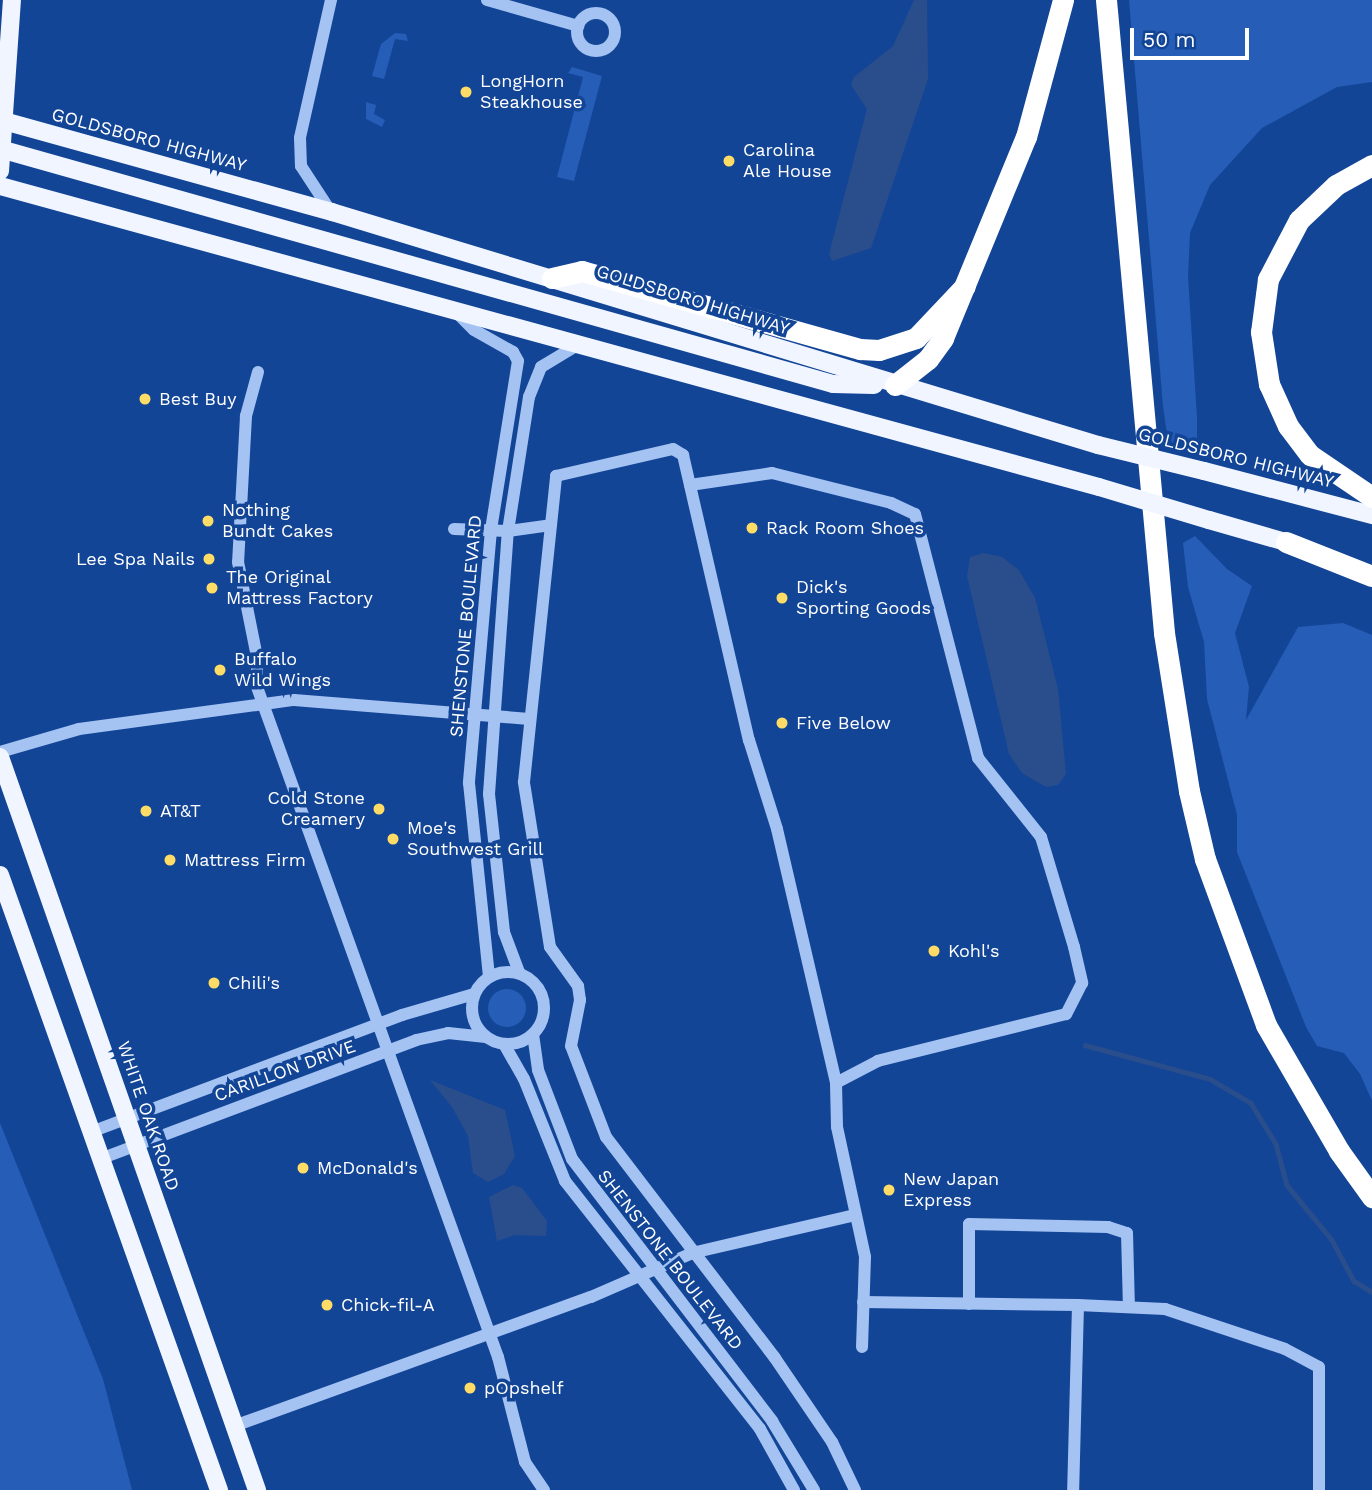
<!DOCTYPE html>
<style>
body{margin:0}
#map{position:relative;width:1372px;height:1490px;overflow:hidden;background:#134597;font-family:"Work Sans",sans-serif}
div>[style]{position:absolute}
.green>*{inset:0;background:#265db6}
.round{border-radius:50%}
.water>*{inset:0;background:#2a4e8b}
.stream>*{height:4.5px;margin:-2.25px;padding:0 2.25px;transform-origin:2.25px;border-radius:2.25px;background:#2a4e8b}
.minor>*{height:12px;margin:-6px;padding:0 6px;transform-origin:6px;border-radius:6px;background:#a4c3f3}
.minor>.ring{margin:-6px;padding:0;box-sizing:content-box;background:none;border:12px solid #a4c3f3;border-radius:50%}
.major>*{height:18px;margin:-9px;padding:0 9px;transform-origin:9px;border-radius:9px;background:#f0f5ff}
.highway>*{height:21px;margin:-10.5px;padding:0 10.5px;transform-origin:10.5px;border-radius:10.5px;background:#fff}
.major-bridge>*{height:18px;margin:-9px;padding:0 9px;transform-origin:9px;border-radius:9px;background:#f0f5ff}
.dots>*{width:19px;height:19px;translate:-50% -50%;box-sizing:border-box;border:4px solid #134597;border-radius:50%}
span{translate:-50% -50%;white-space:nowrap;text-align:center;line-height:1.15;-webkit-text-stroke:7px #134597;paint-order:stroke}
.poi-label{font-size:18px;color:#fff}
.left{translate:0 -50%;text-align:left}
.right{translate:-100% -50%;text-align:right}
.street-label{font-size:18px;color:#fff}
.scale{position:absolute;left:1130px;top:28px;width:119px;height:32px;box-sizing:border-box;border:4px solid #fff;border-top:0;padding-left:9px;font-size:21px;line-height:24px;white-space:nowrap;color:#fff;-webkit-text-stroke:5px #134597;paint-order:stroke}
</style>
<div id="map">
<div class="green">
<i style="clip-path:polygon(1129px 0,1372px 0,1372px 82px,1337px 87px,1262px 128px,1210px 185px,1190px 233px,1188px 276px,1197px 418px,1197px 440px,1189px 453px,1176px 449px,1167px 434px,1163px 406px)"></i>
<i style="clip-path:polygon(395px 33px,406px 34px,408px 41px,395px 39px,384px 79px,372px 76px,381px 44px)"></i>
<i style="clip-path:polygon(572px 67px,602px 76px,574px 181px,557px 177px,583px 77px,568px 73px)"></i>
<i style="clip-path:polygon(366px 102px,376px 105px,374px 114px,385px 120px,382px 127px,366px 119px)"></i>
<i style="clip-path:polygon(1195px 536px,1227px 569px,1252px 586px,1235px 633px,1249px 687px,1246px 720px,1298px 627px,1343px 623px,1372px 635px,1372px 1101px,1360px 1074px,1344px 1053px,1317px 1046px,1306px 1027px,1237px 852px,1237px 815px,1207px 699px,1204px 642px,1188px 587px,1183px 543px)"></i>
<i class="round" style="left:488px;top:989px;width:38px;height:38px"></i>
<i style="clip-path:polygon(0 1123px,103px 1379px,132px 1490px,0 1490px)"></i>
</div>
<div class="water">
<i style="clip-path:polygon(914px 0,927px 0,928px 79px,871px 248px,832px 261px,829px 254px,867px 109px,851px 85px,854px 77px,893px 46px)"></i>
<i style="clip-path:polygon(984px 553px,1002px 557px,1019px 570px,1035px 598px,1058px 689px,1066px 774px,1058px 785px,1046px 787px,1022px 773px,1009px 754px,967px 576px,970px 557px)"></i>
<i style="clip-path:polygon(430px 1080px,505px 1110px,515px 1156px,504px 1174px,488px 1182px,473px 1173px,468px 1136px,452px 1107px)"></i>
<i style="clip-path:polygon(513px 1185px,522px 1188px,547px 1221px,546px 1236px,515px 1235px,497px 1241px,489px 1197px)"></i>
</div>
<div class="stream">
<i style="left:1085px;top:1045px;width:130px;rotate:15.2deg"></i>
<i style="left:1210px;top:1079px;width:48px;rotate:30.3deg"></i>
<i style="left:1251px;top:1103px;width:48px;rotate:58.6deg"></i>
<i style="left:1276px;top:1144px;width:42px;rotate:75deg"></i>
<i style="left:1287px;top:1185px;width:71px;rotate:50.7deg"></i>
<i style="left:1332px;top:1240px;width:47px;rotate:61.8deg"></i>
<i style="left:1354px;top:1281px;width:21px;rotate:31deg"></i>
</div>
<div class="minor">
<i style="left:331px;top:0;width:141px;rotate:102.7deg"></i>
<i style="left:300px;top:138px;width:28px;rotate:88deg"></i>
<i style="left:301px;top:166px;width:55px;rotate:56.9deg"></i>
<i style="left:487px;top:0;width:95px;rotate:15.9deg"></i>
<i class="ring" style="left:577px;top:13px;width:26px;height:26px"></i>
<i style="left:456px;top:312px;width:25px;rotate:45deg"></i>
<i style="left:474px;top:330px;width:45px;rotate:29.4deg"></i>
<i style="left:513px;top:352px;width:10px;rotate:61deg"></i>
<i style="left:518px;top:361px;width:171px;rotate:99.1deg"></i>
<i style="left:491px;top:530px;width:254px;rotate:95deg"></i>
<i style="left:469px;top:783px;width:195px;rotate:84.1deg"></i>
<i style="left:258px;top:372px;width:46px;rotate:105.3deg"></i>
<i style="left:246px;top:416px;width:146px;rotate:93.1deg"></i>
<i style="left:238px;top:562px;width:97px;rotate:78.7deg"></i>
<i style="left:257px;top:657px;width:30px;rotate:90deg"></i>
<i style="left:257px;top:687px;width:712px;rotate:70.22deg"></i>
<i style="left:498px;top:1357px;width:108px;rotate:75.6deg"></i>
<i style="left:525px;top:1462px;width:34px;rotate:56deg"></i>
<i style="left:690px;top:485px;width:83px;rotate:-8.3deg"></i>
<i style="left:772px;top:473px;width:123px;rotate:14.1deg"></i>
<i style="left:891px;top:503px;width:26px;rotate:25deg"></i>
<i style="left:915px;top:514px;width:252px;rotate:75.5deg"></i>
<i style="left:978px;top:758px;width:101px;rotate:51.4deg"></i>
<i style="left:1041px;top:837px;width:115px;rotate:73.3deg"></i>
<i style="left:1074px;top:947px;width:37px;rotate:77deg"></i>
<i style="left:1082px;top:983px;width:35px;rotate:117deg"></i>
<i style="left:1066px;top:1014px;width:194px;rotate:166deg"></i>
<i style="left:878px;top:1061px;width:47px;rotate:152.4deg"></i>
<i style="left:454px;top:529px;width:54px;rotate:2.1deg"></i>
<i style="left:508px;top:531px;width:43px;rotate:-7.9deg"></i>
<i style="left:0;top:752px;width:82px;rotate:-16.2deg"></i>
<i style="left:79px;top:729px;width:217px;rotate:-7.7deg"></i>
<i style="left:294px;top:700px;width:236px;rotate:4.6deg"></i>
<i class="ring" style="left:472px;top:972px;width:60px;height:60px"></i>
<i style="left:519px;top:972px;width:43px;rotate:-110.6deg"></i>
<i style="left:504px;top:932px;width:139px;rotate:-96.2deg"></i>
<i style="left:489px;top:794px;width:264px;rotate:-85.9deg"></i>
<i style="left:508px;top:531px;width:136px;rotate:-81.1deg"></i>
<i style="left:529px;top:397px;width:32px;rotate:-68deg"></i>
<i style="left:541px;top:367px;width:39px;rotate:-31deg"></i>
<i style="left:533px;top:1034px;width:36px;rotate:82deg"></i>
<i style="left:538px;top:1070px;width:95px;rotate:69.1deg"></i>
<i style="left:572px;top:1159px;width:330px;rotate:52.6deg"></i>
<i style="left:772px;top:1421px;width:81px;rotate:58.7deg"></i>
<i style="left:504px;top:1044px;width:40px;rotate:60.3deg"></i>
<i style="left:524px;top:1079px;width:110px;rotate:68.1deg"></i>
<i style="left:565px;top:1181px;width:315px;rotate:51.8deg"></i>
<i style="left:760px;top:1429px;width:70px;rotate:60.9deg"></i>
<i style="left:91px;top:1132px;width:332px;rotate:-20.6deg"></i>
<i style="left:402px;top:1015px;width:75px;rotate:-16.3deg"></i>
<i style="left:100px;top:1159px;width:338px;rotate:-20.6deg"></i>
<i style="left:416px;top:1040px;width:33px;rotate:-12deg"></i>
<i style="left:448px;top:1033px;width:38px;rotate:6deg"></i>
<i style="left:863px;top:1302px;width:215px;rotate:0.8deg"></i>
<i style="left:1078px;top:1305px;width:185px;rotate:91.5deg"></i>
<i style="left:969px;top:1304px;width:80px;rotate:-90deg"></i>
<i style="left:969px;top:1224px;width:139px;rotate:1.2deg"></i>
<i style="left:1108px;top:1227px;width:20px;rotate:18deg"></i>
<i style="left:1127px;top:1233px;width:74px;rotate:88.5deg"></i>
<i style="left:1078px;top:1305px;width:87px;rotate:2.6deg"></i>
<i style="left:1165px;top:1309px;width:126px;rotate:18.4deg"></i>
<i style="left:1285px;top:1349px;width:38px;rotate:28deg"></i>
<i style="left:1319px;top:1367px;width:123px;rotate:90deg"></i>
<i style="left:234px;top:1426px;width:380px;rotate:-19.9deg"></i>
<i style="left:591px;top:1297px;width:110px;rotate:-23.5deg"></i>
<i style="left:692px;top:1253px;width:167px;rotate:-13.1deg"></i>
<i style="left:855px;top:1490px;width:53px;rotate:-115.6deg"></i>
<i style="left:832px;top:1442px;width:102px;rotate:-124.2deg"></i>
<i style="left:775px;top:1358px;width:278px;rotate:-127.4deg"></i>
<i style="left:606px;top:1137px;width:97px;rotate:-111deg"></i>
<i style="left:571px;top:1046px;width:47px;rotate:-78.9deg"></i>
<i style="left:580px;top:1000px;width:14px;rotate:-98deg"></i>
<i style="left:578px;top:986px;width:48px;rotate:-125.7deg"></i>
<i style="left:550px;top:947px;width:167px;rotate:-99deg"></i>
<i style="left:524px;top:782px;width:308px;rotate:-84deg"></i>
<i style="left:556px;top:476px;width:120px;rotate:-13deg"></i>
<i style="left:673px;top:449px;width:12px;rotate:31deg"></i>
<i style="left:683px;top:455px;width:293px;rotate:77deg"></i>
<i style="left:749px;top:740px;width:93px;rotate:72.5deg"></i>
<i style="left:777px;top:829px;width:261px;rotate:76.9deg"></i>
<i style="left:836px;top:1083px;width:44px;rotate:88.7deg"></i>
<i style="left:837px;top:1127px;width:133px;rotate:77.8deg"></i>
<i style="left:865px;top:1257px;width:90px;rotate:91.9deg"></i>
</div>
<div class="major">
<i style="left:0;top:120px;width:345px;rotate:15.5deg"></i>
<i style="left:332px;top:212px;width:801px;rotate:16.92deg"></i>
<i style="left:0;top:149px;width:866px;rotate:15.75deg"></i>
<i style="left:833px;top:384px;width:41px;rotate:1.4deg"></i>
<i style="left:0;top:171px;width:171px;rotate:-86deg"></i>
<i style="left:0;top:186px;width:1139px;rotate:15.32deg"></i>
<i style="left:1204px;top:471px;width:174px;rotate:14.7deg"></i>
<i style="left:1209px;top:520px;width:91px;rotate:16deg"></i>
<i style="left:0;top:757px;width:777px;rotate:70.68deg"></i>
<i style="left:0;top:875px;width:653px;rotate:70.4deg"></i>
</div>
<div class="highway">
<i style="left:1106px;top:0;width:636px;rotate:84.76deg"></i>
<i style="left:1164px;top:633px;width:160px;rotate:81deg"></i>
<i style="left:1189px;top:791px;width:70px;rotate:76.8deg"></i>
<i style="left:1205px;top:859px;width:177px;rotate:69.8deg"></i>
<i style="left:1266px;top:1025px;width:146px;rotate:59.9deg"></i>
<i style="left:1339px;top:1151px;width:57px;rotate:54.3deg"></i>
<i style="left:1372px;top:165px;width:41px;rotate:150.9deg"></i>
<i style="left:1336px;top:185px;width:51px;rotate:136.6deg"></i>
<i style="left:1299px;top:220px;width:67px;rotate:117.7deg"></i>
<i style="left:1268px;top:279px;width:53px;rotate:97.5deg"></i>
<i style="left:1261px;top:332px;width:53px;rotate:81.3deg"></i>
<i style="left:1269px;top:384px;width:46px;rotate:65.7deg"></i>
<i style="left:1288px;top:426px;width:36px;rotate:53deg"></i>
<i style="left:1310px;top:455px;width:75px;rotate:34.1deg"></i>
<i style="left:552px;top:278px;width:31px;rotate:-13deg"></i>
<i style="left:582px;top:271px;width:289px;rotate:15.7deg"></i>
<i style="left:860px;top:349px;width:19px;rotate:3deg"></i>
<i style="left:879px;top:350px;width:39px;rotate:-18deg"></i>
<i style="left:916px;top:338px;width:71px;rotate:-46.7deg"></i>
<i style="left:895px;top:385px;width:42px;rotate:-38.2deg"></i>
<i style="left:928px;top:359px;width:26px;rotate:-54deg"></i>
<i style="left:943px;top:338px;width:217px;rotate:-67.6deg"></i>
<i style="left:1026px;top:137px;width:142px;rotate:-74.9deg"></i>
<i style="left:1286px;top:542px;width:92px;rotate:21.6deg"></i>
</div>
<div class="major-bridge">
<i style="left:1098px;top:445px;width:109px;rotate:13.8deg"></i>
<i style="left:1099px;top:487px;width:115px;rotate:16.7deg"></i>
</div>
<div class="dots">
<i style="left:466px;top:92px;background:#ffdc66"></i>
<i style="left:729px;top:161px;background:#ffdc66"></i>
<i style="left:145px;top:399px;background:#ffdc66"></i>
<i style="left:208px;top:521px;background:#ffdc66"></i>
<i style="left:752px;top:528px;background:#ffdc66"></i>
<i style="left:209px;top:559px;background:#ffdc66"></i>
<i style="left:212px;top:588px;background:#ffdc66"></i>
<i style="left:782px;top:598px;background:#ffdc66"></i>
<i style="left:220px;top:670px;background:#ffdc66"></i>
<i style="left:782px;top:723px;background:#ffdc66"></i>
<i style="left:379px;top:809px;background:#ffdc66"></i>
<i style="left:146px;top:811px;background:#ffdc66"></i>
<i style="left:393px;top:839px;background:#ffdc66"></i>
<i style="left:170px;top:860px;background:#ffdc66"></i>
<i style="left:934px;top:951px;background:#ffdc66"></i>
<i style="left:214px;top:983px;background:#ffdc66"></i>
<i style="left:303px;top:1168px;background:#ffdc66"></i>
<i style="left:889px;top:1190px;background:#ffdc66"></i>
<i style="left:327px;top:1305px;background:#ffdc66"></i>
<i style="left:470px;top:1388px;background:#ffdc66"></i>
</div>
<div class="poi-label">
<span class="left" style="left:480px;top:92px">LongHorn<br>Steakhouse</span>
<span class="left" style="left:743px;top:161px">Carolina<br>Ale House</span>
<span class="left" style="left:159px;top:399px">Best Buy</span>
<span class="left" style="left:222px;top:521px">Nothing<br>Bundt Cakes</span>
<span class="left" style="left:766px;top:528px">Rack Room Shoes</span>
<span class="right" style="left:195px;top:559px">Lee Spa Nails</span>
<span class="left" style="left:226px;top:588px">The Original<br>Mattress Factory</span>
<span class="left" style="left:796px;top:598px">Dick's<br>Sporting Goods</span>
<span class="left" style="left:234px;top:670px">Buffalo<br>Wild Wings</span>
<span class="left" style="left:796px;top:723px">Five Below</span>
<span class="right" style="left:365px;top:809px">Cold Stone<br>Creamery</span>
<span class="left" style="left:160px;top:811px">AT&amp;T</span>
<span class="left" style="left:407px;top:839px">Moe's<br>Southwest Grill</span>
<span class="left" style="left:184px;top:860px">Mattress Firm</span>
<span class="left" style="left:948px;top:951px">Kohl's</span>
<span class="left" style="left:228px;top:983px">Chili's</span>
<span class="left" style="left:317px;top:1168px">McDonald's</span>
<span class="left" style="left:903px;top:1190px">New Japan<br>Express</span>
<span class="left" style="left:341px;top:1305px">Chick-fil-A</span>
<span class="left" style="left:484px;top:1388px">pOpshelf</span>
</div>
<div class="street-label">
<span style="left:149px;top:140px;rotate:15deg">GOLDSBORO HIGHWAY</span>
<span style="left:693px;top:300px;rotate:17deg">GOLDSBORO HIGHWAY</span>
<span style="left:1236px;top:458px;rotate:14deg">GOLDSBORO HIGHWAY</span>
<span style="left:466px;top:626px;rotate:-85deg">SHENSTONE BOULEVARD</span>
<span style="left:285px;top:1071px;rotate:-20deg">CARILLON DRIVE</span>
<span style="left:148px;top:1116px;rotate:71deg">WHITE OAK ROAD</span>
<span style="left:670px;top:1260px;rotate:52deg">SHENSTONE BOULEVARD</span>
</div>
<div class="scale">50 m</div>
</div>
